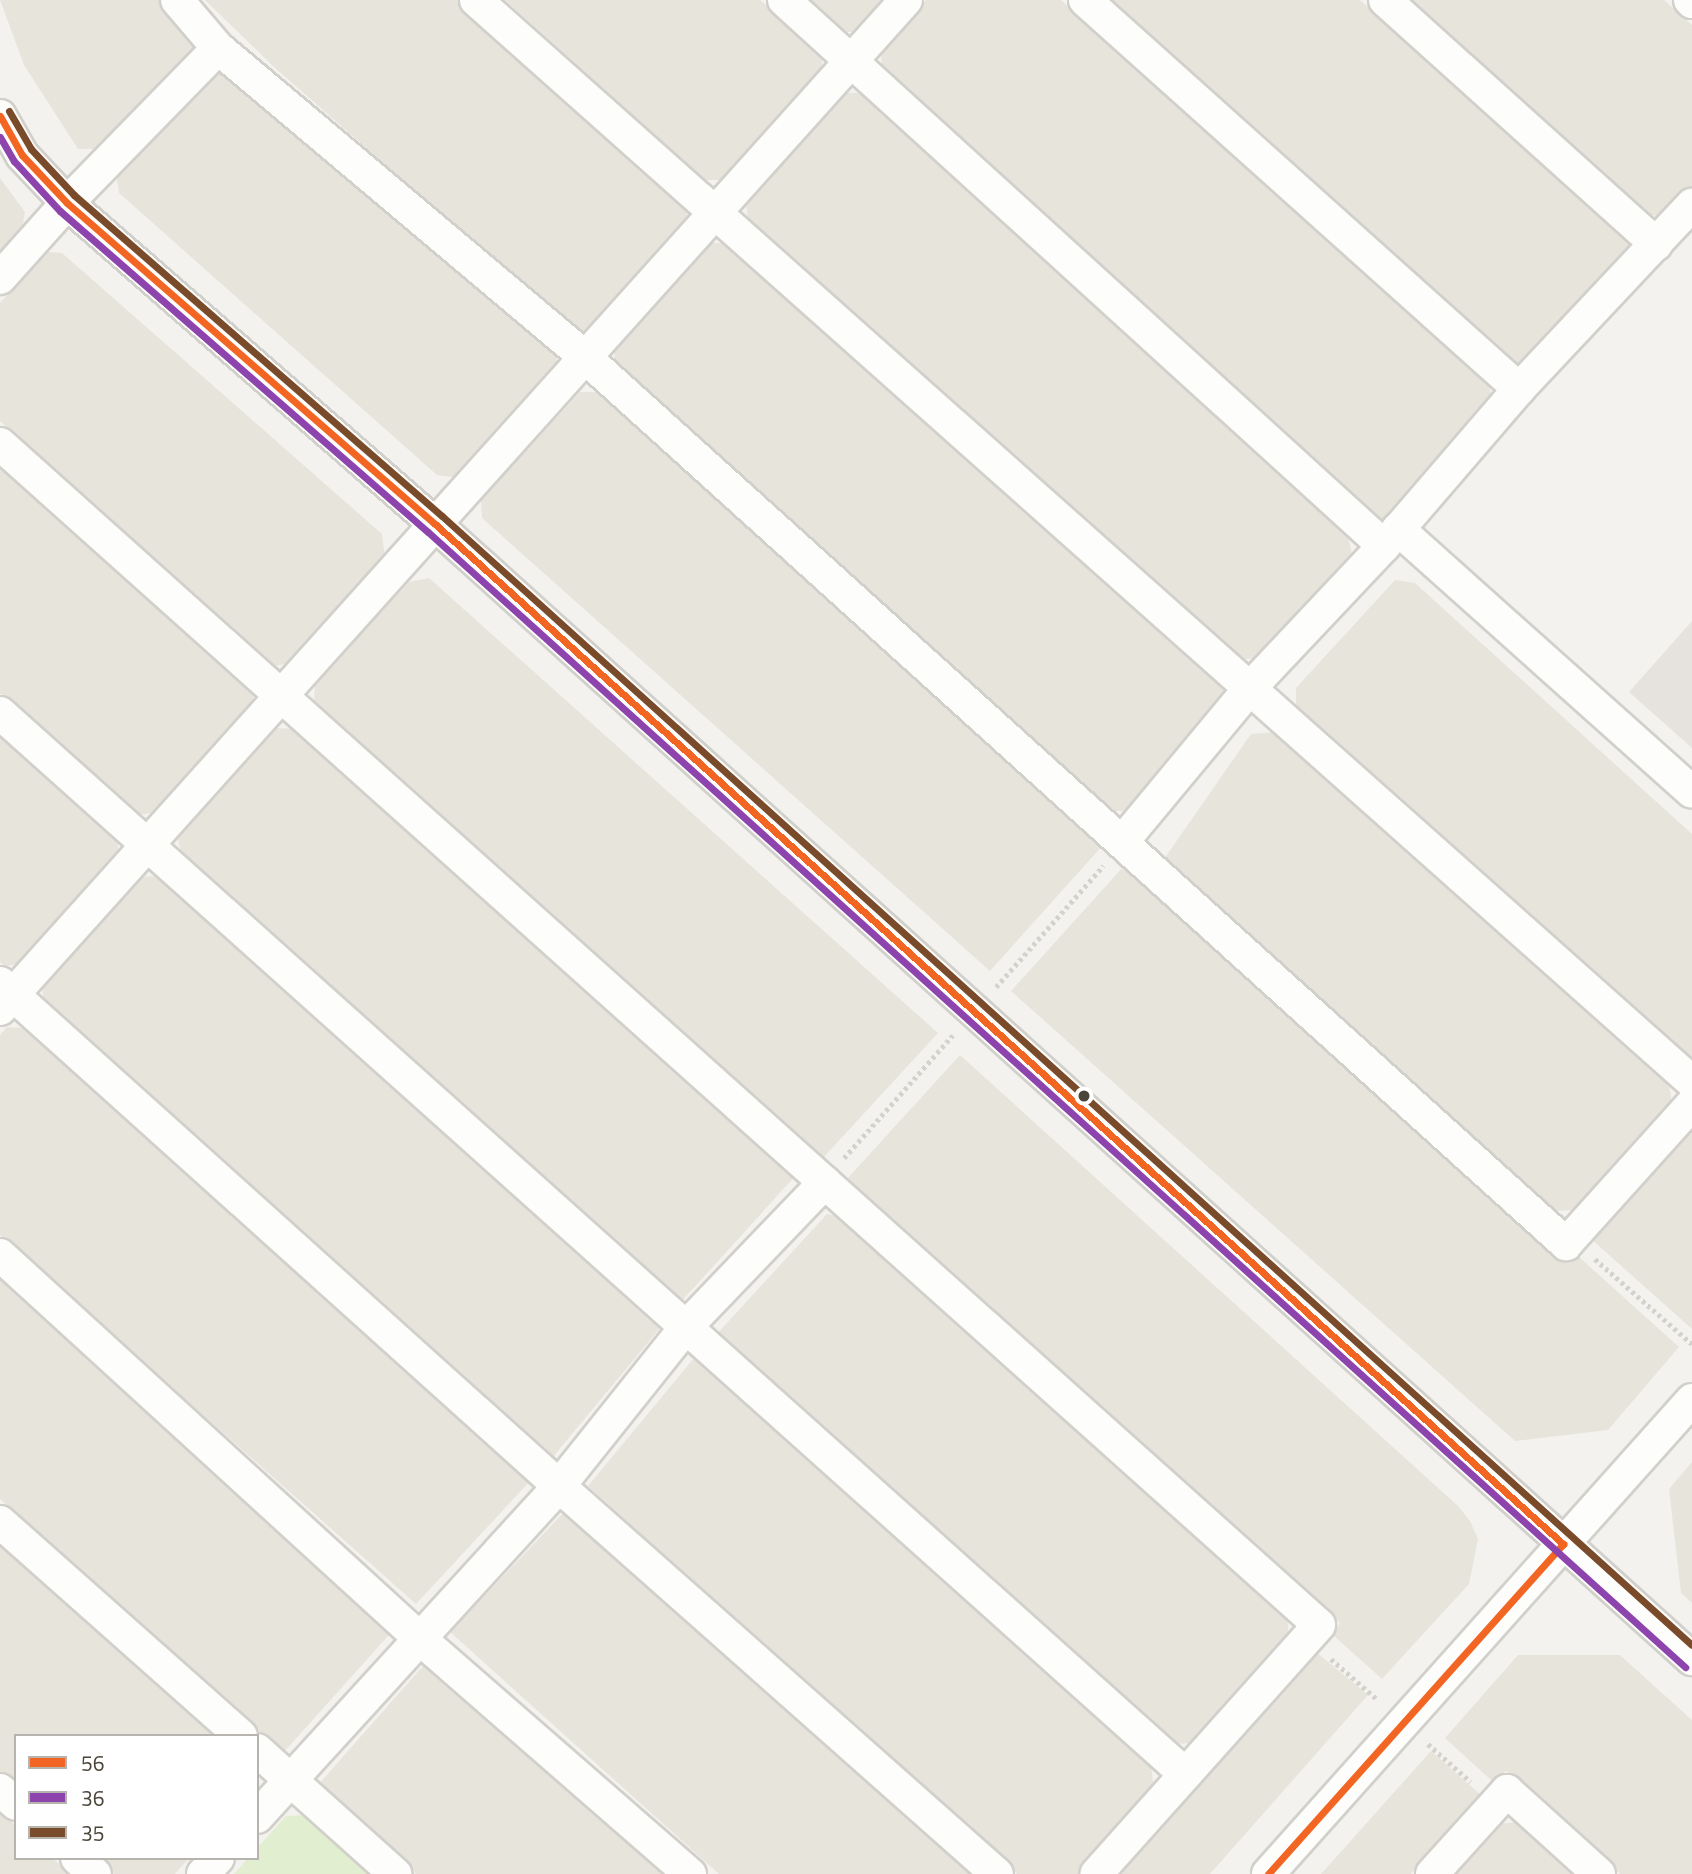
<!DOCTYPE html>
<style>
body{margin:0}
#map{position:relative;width:1692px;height:1874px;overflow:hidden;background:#f4f2ee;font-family:"Titillium Web",sans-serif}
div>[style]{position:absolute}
.residential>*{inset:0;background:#e7e4dc}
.green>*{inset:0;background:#e1eecf}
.parking>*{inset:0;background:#e6e3df}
.path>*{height:4.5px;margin-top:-2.25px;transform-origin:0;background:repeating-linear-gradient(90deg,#d3d2cc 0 3.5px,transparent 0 7px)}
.roads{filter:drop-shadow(2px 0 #d2d0cb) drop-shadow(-2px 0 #d2d0cb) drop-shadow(0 2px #d2d0cb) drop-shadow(0 -2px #d2d0cb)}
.minor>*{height:32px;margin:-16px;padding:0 16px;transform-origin:16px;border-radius:16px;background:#fdfdfc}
.bus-1>*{height:7px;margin:-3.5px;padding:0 3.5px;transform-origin:3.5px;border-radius:3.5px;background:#f26522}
.bus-2>*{height:7px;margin:-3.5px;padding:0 3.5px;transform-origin:3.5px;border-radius:3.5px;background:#8e44ad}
.bus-3>*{height:7px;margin:-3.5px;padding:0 3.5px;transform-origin:3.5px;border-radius:3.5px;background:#7a4b2a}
.dots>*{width:19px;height:19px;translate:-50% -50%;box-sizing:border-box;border:4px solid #fff;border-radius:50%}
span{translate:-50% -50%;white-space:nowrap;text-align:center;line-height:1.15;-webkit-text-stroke:5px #fff;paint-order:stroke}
.legend{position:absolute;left:14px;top:1734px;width:245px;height:126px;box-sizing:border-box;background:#fff;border:2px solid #b7b4b0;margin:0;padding:9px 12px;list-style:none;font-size:21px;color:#4b4439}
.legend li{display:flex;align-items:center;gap:14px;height:35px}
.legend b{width:35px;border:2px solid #b7b4b0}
</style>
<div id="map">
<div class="residential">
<i style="clip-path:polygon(0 0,162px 0,196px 46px,97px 149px,78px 149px,24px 65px)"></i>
<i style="clip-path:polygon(205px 0,458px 0,686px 204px,688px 223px,594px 330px,575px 331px,275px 68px)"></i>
<i style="clip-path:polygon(505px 0,760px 0,821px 54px,823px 76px,723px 180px,705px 180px)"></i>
<i style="clip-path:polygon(803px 0,889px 0,860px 32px,839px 32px)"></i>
<i style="clip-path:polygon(926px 0,1061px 0,1489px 386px,1493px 401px,1386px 518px,1379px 519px,882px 71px,881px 50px)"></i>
<i style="clip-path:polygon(1102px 0,1360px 0,1627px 237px,1633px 251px,1529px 363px,1509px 363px)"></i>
<i style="clip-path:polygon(1406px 0,1664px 0,1692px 25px,1692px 186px,1664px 217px,1645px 214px)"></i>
<i style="clip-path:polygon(228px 66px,557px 356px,556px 372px,459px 478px,437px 475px,119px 193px,116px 174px,215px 69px)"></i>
<i style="clip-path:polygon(847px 93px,862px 93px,1347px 530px,1353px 560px,1264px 658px,1242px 659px,748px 220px,745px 198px)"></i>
<i style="clip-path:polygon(0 178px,25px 212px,22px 229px,0 255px)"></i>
<i style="clip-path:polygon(712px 243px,730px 243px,1221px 682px,1225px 704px,1132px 811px,1115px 811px,616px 369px,614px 351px)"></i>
<i style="clip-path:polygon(48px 252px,62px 253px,382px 534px,385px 558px,291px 663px,274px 666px,0 421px,0 303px)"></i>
<i style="clip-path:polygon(580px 392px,596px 392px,1104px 844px,990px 971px,482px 518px,481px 500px)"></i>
<i style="clip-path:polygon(0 461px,253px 687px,253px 707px,157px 812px,137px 815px,0 693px)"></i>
<i style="clip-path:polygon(429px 578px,938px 1033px,823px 1158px,314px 703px,315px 683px,409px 582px)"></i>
<i style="clip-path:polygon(1395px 580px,1415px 583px,1692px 834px,1692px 1061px,1296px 709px,1296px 688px)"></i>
<i style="clip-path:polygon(275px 728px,297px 729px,797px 1174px,680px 1303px,181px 853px,177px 834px)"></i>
<i style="clip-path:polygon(0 731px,118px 835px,118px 859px,19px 964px,5px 966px,0 962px)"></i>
<i style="clip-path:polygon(1275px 732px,1669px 1082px,1672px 1106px,1575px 1210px,1554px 1211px,1164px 859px,1251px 734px)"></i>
<i style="clip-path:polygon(1124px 866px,1569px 1263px,1579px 1257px,1679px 1347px,1608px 1430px,1515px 1441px,1011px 991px)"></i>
<i style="clip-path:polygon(159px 876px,661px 1327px,552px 1458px,44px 1005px,42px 984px,140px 877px)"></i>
<i style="clip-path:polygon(7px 1027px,25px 1028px,531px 1480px,416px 1604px,0 1235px,0 1035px)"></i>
<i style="clip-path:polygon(960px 1055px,1458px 1506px,1470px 1521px,1478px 1539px,1469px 1584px,1382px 1679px,1333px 1635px,1340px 1623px,846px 1180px)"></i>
<i style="clip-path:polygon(1692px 1125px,1692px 1329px,1590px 1238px)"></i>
<i style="clip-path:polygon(827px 1214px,845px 1218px,1287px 1616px,1289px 1638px,1193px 1743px,1169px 1744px,715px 1336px)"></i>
<i style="clip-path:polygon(0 1272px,397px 1626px,283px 1753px,0 1499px)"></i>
<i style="clip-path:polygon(694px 1358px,1151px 1765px,1154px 1789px,1078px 1874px,1017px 1874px,588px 1486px)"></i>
<i style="clip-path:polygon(1692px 1462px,1692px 1603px,1681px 1593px,1669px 1489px)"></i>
<i style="clip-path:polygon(568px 1508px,972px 1874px,719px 1874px,450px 1632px)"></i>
<i style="clip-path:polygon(0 1540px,220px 1736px,16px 1736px,16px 1786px,0 1772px)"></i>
<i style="clip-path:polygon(1316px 1652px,1368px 1695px,1210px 1874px,1117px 1874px)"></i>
<i style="clip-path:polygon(1518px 1655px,1620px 1655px,1692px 1720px,1692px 1874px,1620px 1874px,1506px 1771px,1492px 1781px,1445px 1738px)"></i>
<i style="clip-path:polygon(430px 1658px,672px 1874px,416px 1874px,318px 1785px)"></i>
<i style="clip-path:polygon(1431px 1751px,1481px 1795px,1411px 1874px,1321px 1874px)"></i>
<i style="clip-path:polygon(0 1812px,16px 1826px,16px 1858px,52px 1858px,70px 1874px,0 1874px)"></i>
<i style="clip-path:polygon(1518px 1822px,1576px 1874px,1452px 1874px,1498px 1824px)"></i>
<i style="clip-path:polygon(96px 1858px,189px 1858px,175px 1874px,114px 1874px)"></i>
</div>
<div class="green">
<i style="clip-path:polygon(307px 1815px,371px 1874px,234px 1874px,248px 1858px,257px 1858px,257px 1848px,286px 1816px)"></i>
</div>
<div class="parking">
<i style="clip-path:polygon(1692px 621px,1692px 748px,1629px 692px)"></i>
</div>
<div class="path">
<i style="left:996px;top:987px;width:162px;rotate:-48.5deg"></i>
<i style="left:844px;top:1158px;width:164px;rotate:-48.5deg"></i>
<i style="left:1595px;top:1259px;width:129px;rotate:41.2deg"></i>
<i style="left:1331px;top:1659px;width:62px;rotate:41.1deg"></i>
<i style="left:1428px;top:1744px;width:57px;rotate:41.5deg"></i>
</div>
<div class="roads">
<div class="minor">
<i style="left:177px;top:0;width:63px;rotate:49.5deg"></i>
<i style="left:218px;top:48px;width:483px;rotate:40.1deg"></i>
<i style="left:587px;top:359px;width:1320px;rotate:42.11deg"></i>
<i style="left:1566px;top:1244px;width:188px;rotate:-48deg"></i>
<i style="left:476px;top:0;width:1628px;rotate:41.66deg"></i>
<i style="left:784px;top:0;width:811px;rotate:42.3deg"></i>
<i style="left:1085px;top:0;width:583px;rotate:41.87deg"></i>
<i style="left:1385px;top:0;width:365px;rotate:42deg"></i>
<i style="left:1690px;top:0;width:3px;rotate:45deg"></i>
<i style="left:0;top:116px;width:45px;rotate:60.6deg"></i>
<i style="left:22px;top:155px;width:66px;rotate:46.8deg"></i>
<i style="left:67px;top:203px;width:488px;rotate:41.1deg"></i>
<i style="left:435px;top:524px;width:1694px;rotate:42.08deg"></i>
<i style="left:0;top:278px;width:101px;rotate:-48.2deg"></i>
<i style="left:67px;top:203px;width:216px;rotate:-45.7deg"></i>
<i style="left:0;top:444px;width:1770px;rotate:41.84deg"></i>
<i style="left:1319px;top:1625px;width:334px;rotate:131.8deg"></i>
<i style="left:1398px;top:529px;width:394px;rotate:41.8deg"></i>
<i style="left:0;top:713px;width:1591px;rotate:41.84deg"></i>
<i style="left:1123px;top:841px;width:199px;rotate:-50.3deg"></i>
<i style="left:1250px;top:688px;width:195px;rotate:-46.7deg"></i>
<i style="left:1384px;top:546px;width:207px;rotate:-49.3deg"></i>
<i style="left:1519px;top:389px;width:253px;rotate:-46.8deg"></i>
<i style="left:0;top:983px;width:752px;rotate:41.98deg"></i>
<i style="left:559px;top:1486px;width:585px;rotate:41.54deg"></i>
<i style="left:0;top:1009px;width:1356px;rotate:-48.08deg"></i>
<i style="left:0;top:1255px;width:566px;rotate:42.42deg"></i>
<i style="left:418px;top:1637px;width:361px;rotate:41.1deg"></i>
<i style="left:0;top:1522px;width:322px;rotate:41.6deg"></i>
<i style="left:257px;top:1750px;width:186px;rotate:41.9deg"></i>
<i style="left:0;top:1790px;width:21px;rotate:41deg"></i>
<i style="left:257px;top:1817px;width:448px;rotate:-47.6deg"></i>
<i style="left:559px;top:1486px;width:202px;rotate:-51.4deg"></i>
<i style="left:685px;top:1328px;width:202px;rotate:-46.2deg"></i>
<i style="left:77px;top:1858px;width:24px;rotate:42deg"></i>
<i style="left:203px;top:1874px;width:22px;rotate:-47deg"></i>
<i style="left:1268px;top:1874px;width:636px;rotate:-48.19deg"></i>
<i style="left:1432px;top:1874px;width:112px;rotate:-47.9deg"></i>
<i style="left:1507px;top:1791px;width:124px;rotate:42.1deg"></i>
</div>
</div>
<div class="bus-1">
<i style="left:0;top:116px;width:45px;rotate:60.6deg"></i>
<i style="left:22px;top:155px;width:66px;rotate:46.8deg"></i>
<i style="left:67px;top:203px;width:488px;rotate:41.1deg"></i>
<i style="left:435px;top:524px;width:1521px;rotate:42.12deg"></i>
<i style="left:1268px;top:1874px;width:443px;rotate:-48.2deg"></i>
</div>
<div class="bus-2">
<i style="left:0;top:137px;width:28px;rotate:60deg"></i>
<i style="left:14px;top:161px;width:68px;rotate:47.4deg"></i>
<i style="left:60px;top:211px;width:488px;rotate:41.1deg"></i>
<i style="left:428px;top:532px;width:1694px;rotate:42.08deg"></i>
</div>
<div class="bus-3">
<i style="left:9px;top:111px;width:44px;rotate:59.9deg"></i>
<i style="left:31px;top:149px;width:63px;rotate:46.9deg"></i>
<i style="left:74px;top:195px;width:488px;rotate:41.1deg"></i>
<i style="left:442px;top:516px;width:1684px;rotate:42.09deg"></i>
</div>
<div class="dots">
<i style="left:1084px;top:1096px;background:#4b4439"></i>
</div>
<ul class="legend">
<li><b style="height:9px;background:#f26522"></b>56</li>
<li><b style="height:9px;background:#8e44ad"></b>36</li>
<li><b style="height:9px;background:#7a4b2a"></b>35</li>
</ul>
</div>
